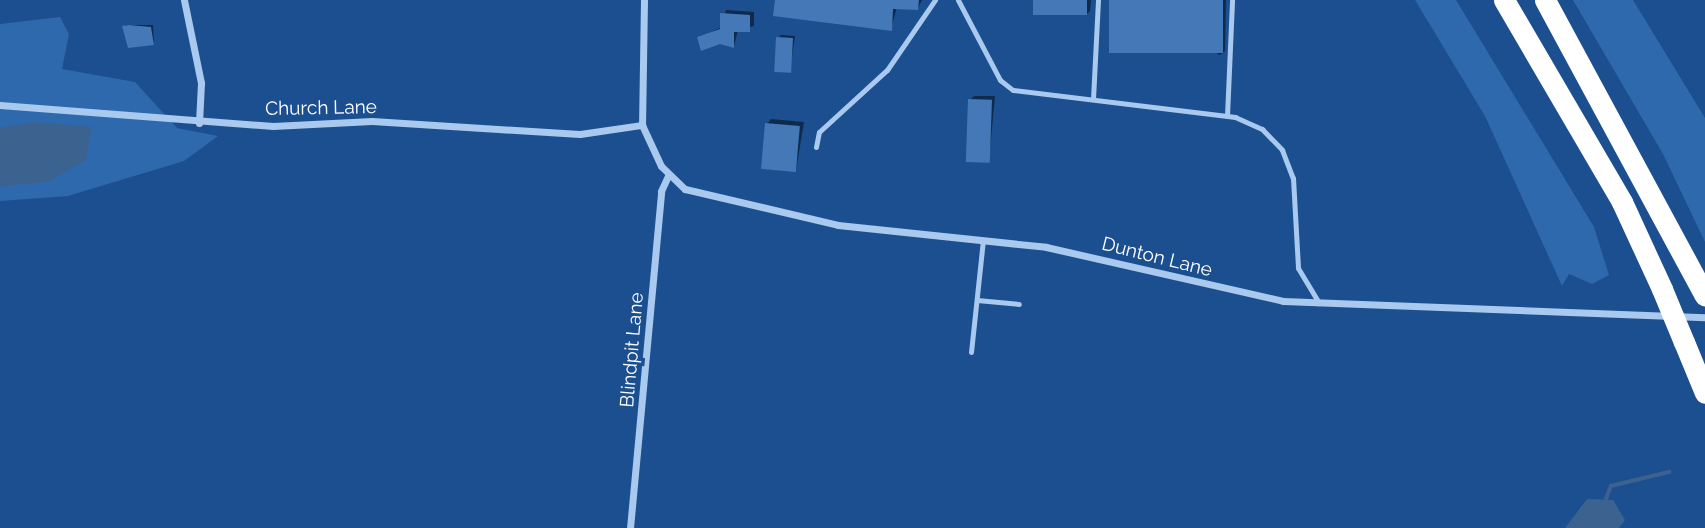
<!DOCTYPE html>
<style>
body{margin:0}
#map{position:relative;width:1705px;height:528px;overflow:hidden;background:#1b4f8f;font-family:Raleway,sans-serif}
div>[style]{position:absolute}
.green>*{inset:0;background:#2e69ad}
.water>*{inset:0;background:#3c6290}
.shadow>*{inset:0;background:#0007}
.stream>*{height:3.5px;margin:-1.75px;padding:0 1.75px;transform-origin:1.75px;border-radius:1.75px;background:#3c6290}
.building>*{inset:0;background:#4478b7;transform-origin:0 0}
.service>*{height:5px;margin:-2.5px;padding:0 2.5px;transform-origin:2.5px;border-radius:2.5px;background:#a9c9ee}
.minor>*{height:7px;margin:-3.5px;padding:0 3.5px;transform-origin:3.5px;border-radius:3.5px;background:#a9c9ee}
.motorway>*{height:21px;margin:-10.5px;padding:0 10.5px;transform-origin:10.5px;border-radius:10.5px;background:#fff}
.motorway-bridge>*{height:21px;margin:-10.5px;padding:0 10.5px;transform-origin:10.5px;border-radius:10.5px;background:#fff}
span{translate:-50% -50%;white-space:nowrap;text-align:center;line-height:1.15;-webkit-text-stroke:7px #1b4f8f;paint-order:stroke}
.street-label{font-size:19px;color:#fff}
</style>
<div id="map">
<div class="green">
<i style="clip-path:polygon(1415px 0,1456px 0,1594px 227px,1609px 275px,1592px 284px,1569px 274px,1562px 286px,1485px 116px)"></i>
<i style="clip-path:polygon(1573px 0,1633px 0,1705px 118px,1705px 242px,1663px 154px)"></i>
<i style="clip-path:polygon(60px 17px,69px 34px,62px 69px,135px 82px,177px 128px,218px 136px,184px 161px,68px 196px,0 201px,0 24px)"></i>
</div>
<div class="water">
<i style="clip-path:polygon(36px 122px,92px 127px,86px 160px,47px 182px,0 186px,0 128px)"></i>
<i style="clip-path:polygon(1587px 499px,1613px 500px,1625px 520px,1619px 528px,1565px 528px)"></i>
</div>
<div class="shadow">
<i style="clip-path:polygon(776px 0,922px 0,918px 8px,897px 7px,891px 29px)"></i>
<i style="clip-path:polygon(1035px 0,1091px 0,1090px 11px,1086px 15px)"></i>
<i style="clip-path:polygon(1111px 0,1226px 0,1225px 51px,1220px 55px)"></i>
<i style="clip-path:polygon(726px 10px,754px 12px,754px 26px,738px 30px,734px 46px,699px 38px,722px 27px)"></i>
<i style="clip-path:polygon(153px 25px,154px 43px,124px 27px,127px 25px)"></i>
<i style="clip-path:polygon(781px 35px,795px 36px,790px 71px,778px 38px)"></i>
<i style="clip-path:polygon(974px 96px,995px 96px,989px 161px,970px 100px)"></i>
<i style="clip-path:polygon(771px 119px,804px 122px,796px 170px,767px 124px)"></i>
</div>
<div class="stream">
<i style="left:1606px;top:499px;width:14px;rotate:-69deg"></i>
<i style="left:1611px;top:486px;width:60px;rotate:-13.6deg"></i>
</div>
<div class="building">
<i style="clip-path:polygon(775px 0,919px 0,918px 10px,893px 9px,892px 31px,773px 16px)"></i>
<i style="left:1033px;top:0;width:54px;height:15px"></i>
<i style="left:1109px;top:0;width:114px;height:53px"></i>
<i style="clip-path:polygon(720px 13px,750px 15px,750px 32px,734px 32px,734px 48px,720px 44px,701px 51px,697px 37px,720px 29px)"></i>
<i style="clip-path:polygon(129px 25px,151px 27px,154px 45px,128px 48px,122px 26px)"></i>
<i style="left:776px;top:37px;width:17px;height:35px;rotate:3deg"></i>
<i style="left:968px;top:99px;width:24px;height:63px;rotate:2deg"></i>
<i style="left:765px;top:123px;width:35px;height:46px;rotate:5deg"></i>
</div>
<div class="service">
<i style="left:958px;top:0;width:90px;rotate:62.3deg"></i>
<i style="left:1000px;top:80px;width:16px;rotate:38deg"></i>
<i style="left:1013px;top:90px;width:224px;rotate:6.9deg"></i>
<i style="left:1235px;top:117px;width:30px;rotate:24deg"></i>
<i style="left:1262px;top:129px;width:29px;rotate:46deg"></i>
<i style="left:1282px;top:150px;width:30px;rotate:69deg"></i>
<i style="left:1293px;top:178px;width:90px;rotate:86.8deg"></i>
<i style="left:1298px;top:268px;width:41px;rotate:59deg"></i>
<i style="left:1093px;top:99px;width:99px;rotate:-87.1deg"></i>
<i style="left:1227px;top:116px;width:116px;rotate:-87.5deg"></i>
<i style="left:816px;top:147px;width:15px;rotate:-79deg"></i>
<i style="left:819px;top:132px;width:92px;rotate:-42.4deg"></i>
<i style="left:887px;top:70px;width:85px;rotate:-55.6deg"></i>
<i style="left:977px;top:300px;width:42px;rotate:5.4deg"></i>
<i style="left:971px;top:352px;width:113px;rotate:-83.9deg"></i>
</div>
<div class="minor">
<i style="left:184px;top:0;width:85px;rotate:78.4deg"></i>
<i style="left:201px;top:83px;width:40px;rotate:92.9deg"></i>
<i style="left:644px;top:0;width:125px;rotate:90.9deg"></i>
<i style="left:642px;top:125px;width:45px;rotate:65.1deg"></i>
<i style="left:661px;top:166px;width:33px;rotate:44deg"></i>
<i style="left:685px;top:189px;width:157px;rotate:13.2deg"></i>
<i style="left:838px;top:225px;width:209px;rotate:6deg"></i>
<i style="left:1046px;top:247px;width:243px;rotate:12.8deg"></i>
<i style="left:1283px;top:301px;width:422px;rotate:2.2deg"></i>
<i style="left:0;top:105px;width:274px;rotate:4.4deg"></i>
<i style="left:273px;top:126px;width:99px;rotate:-2.9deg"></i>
<i style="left:372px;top:121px;width:208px;rotate:3.6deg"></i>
<i style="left:580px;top:134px;width:63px;rotate:-8.3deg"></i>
<i style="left:630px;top:528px;width:338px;rotate:-84.7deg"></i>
<i style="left:661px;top:191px;width:17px;rotate:-65deg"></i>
</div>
<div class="motorway">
<i style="left:1504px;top:0;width:234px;rotate:59.7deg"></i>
<i style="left:1622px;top:202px;width:96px;rotate:65.3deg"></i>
<i style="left:1545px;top:0;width:336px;rotate:61.6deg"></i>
<i style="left:1684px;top:342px;width:55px;rotate:67.6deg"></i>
</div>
<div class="motorway-bridge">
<i style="left:1662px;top:289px;width:57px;rotate:67.5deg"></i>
</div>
<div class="street-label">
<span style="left:321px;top:108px;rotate:-1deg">Church Lane</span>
<span style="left:1157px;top:257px;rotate:14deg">Dunton Lane</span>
<span style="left:632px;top:350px;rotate:-85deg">Blindpit Lane</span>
</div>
</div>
